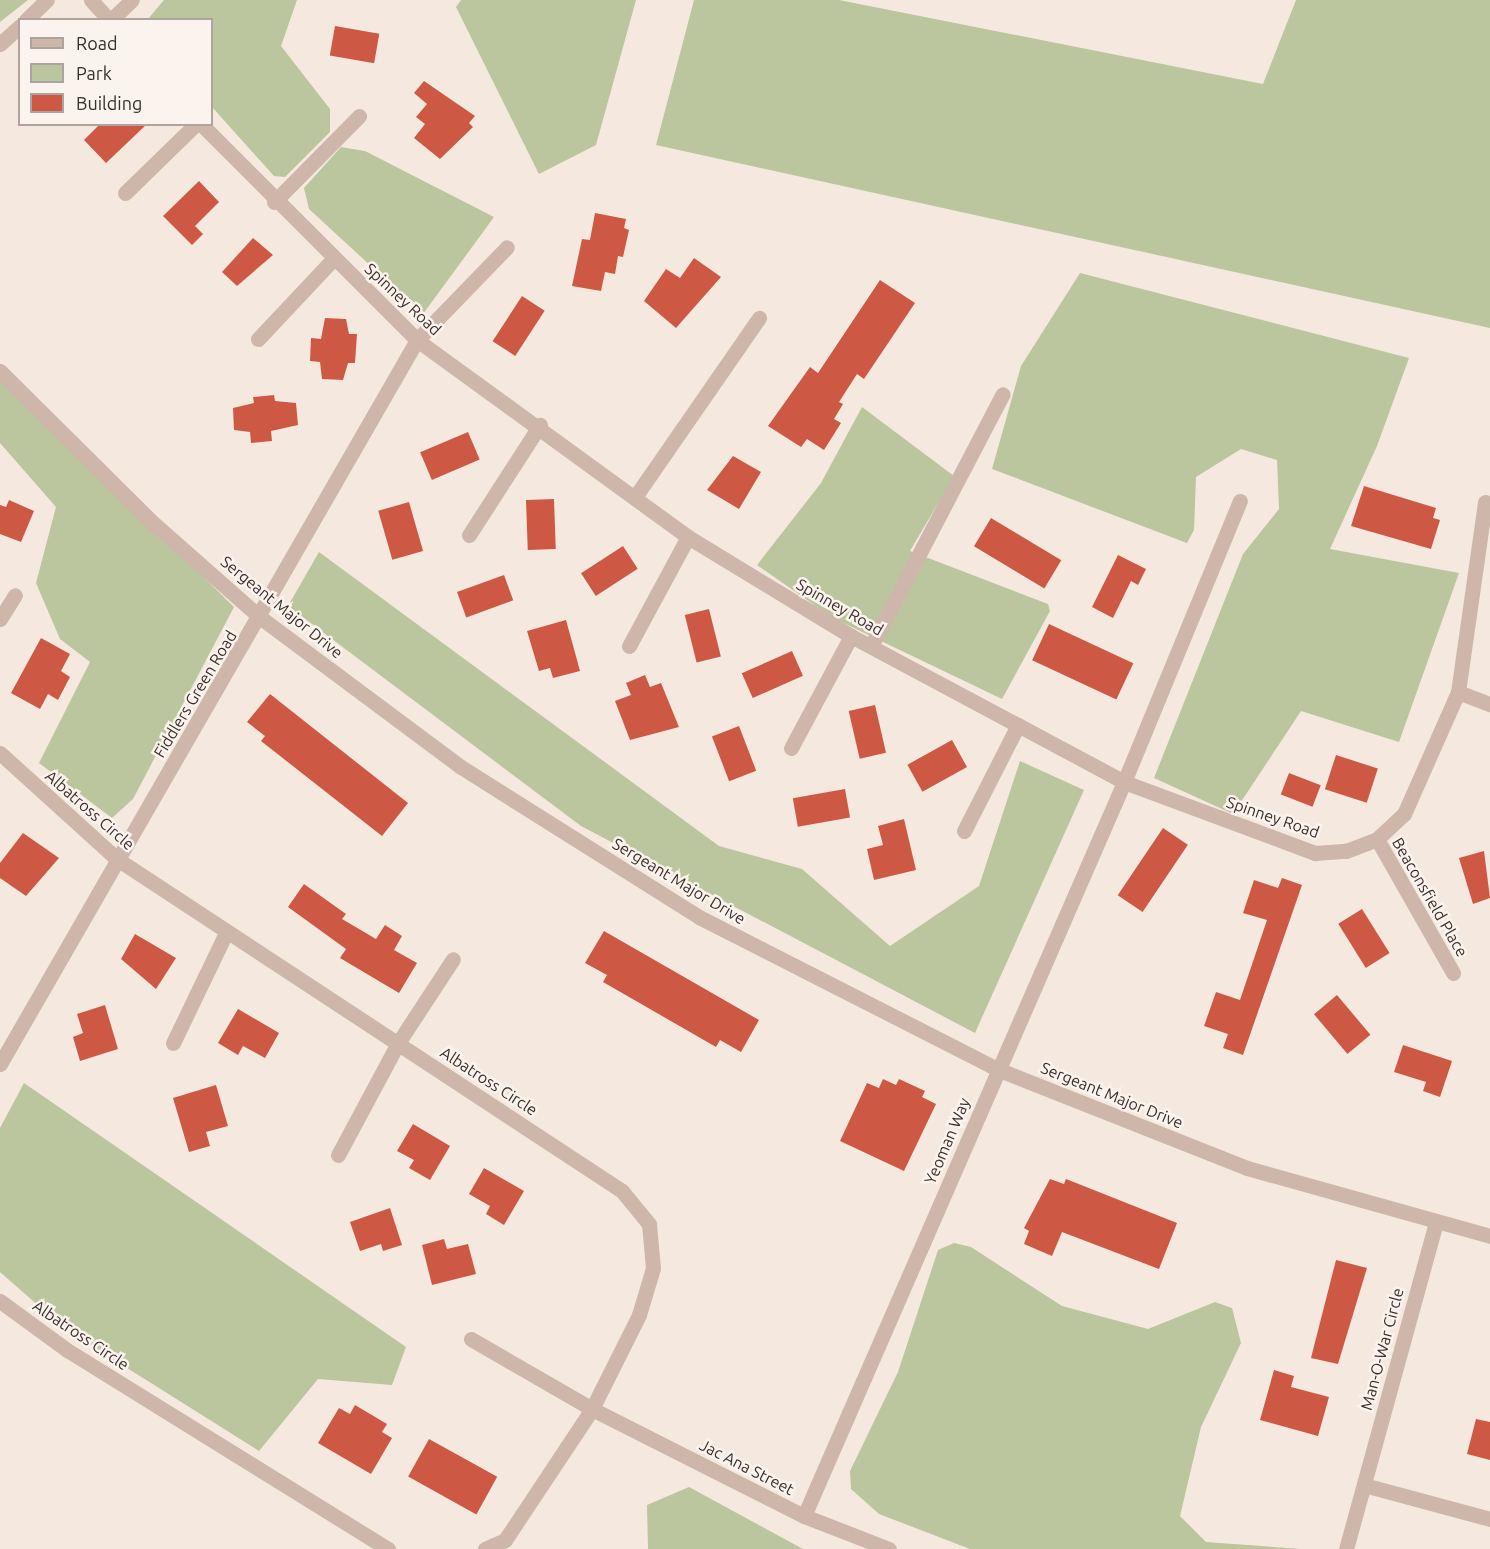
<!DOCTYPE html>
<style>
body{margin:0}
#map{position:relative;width:1490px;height:1549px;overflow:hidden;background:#f5e9df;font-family:Ubuntu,sans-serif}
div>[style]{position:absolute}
.green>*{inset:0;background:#bbc59e}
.building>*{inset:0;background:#cd5945;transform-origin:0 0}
.minor>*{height:15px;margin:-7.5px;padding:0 7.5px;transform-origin:7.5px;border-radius:7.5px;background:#ceb7aa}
span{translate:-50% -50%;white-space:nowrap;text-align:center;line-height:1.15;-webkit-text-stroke:5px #fbf3ed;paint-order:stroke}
.street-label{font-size:16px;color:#3b2e2a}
.legend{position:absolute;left:18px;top:18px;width:195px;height:108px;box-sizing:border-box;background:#fbf3ed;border:2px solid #aea49f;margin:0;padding:8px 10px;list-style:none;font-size:18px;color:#3b2e2a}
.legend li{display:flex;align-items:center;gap:12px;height:30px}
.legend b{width:30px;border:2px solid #aea49f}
</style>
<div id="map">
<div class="green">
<i style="clip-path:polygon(0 0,28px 0,0 22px)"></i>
<i style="clip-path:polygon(164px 0,297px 0,281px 46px,330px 109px,330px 132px,285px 177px,274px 176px,212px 107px,212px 20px,148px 19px)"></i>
<i style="clip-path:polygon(461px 0,636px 0,596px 145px,539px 174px,456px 7px)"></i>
<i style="clip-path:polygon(694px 0,839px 0,1263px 84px,1296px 0,1490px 0,1490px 328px,656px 145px)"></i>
<i style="clip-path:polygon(341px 147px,365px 151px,494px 217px,423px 314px,309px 209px,304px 188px)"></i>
<i style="clip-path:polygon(1080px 273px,1409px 358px,1377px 446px,1330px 549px,1459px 573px,1399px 742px,1301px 711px,1233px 814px,1154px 778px,1243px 554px,1279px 509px,1277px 460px,1241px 449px,1196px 477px,1194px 530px,1187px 543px,992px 469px,1021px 366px)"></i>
<i style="clip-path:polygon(0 378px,234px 607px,133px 799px,112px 818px,39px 763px,90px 662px,60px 639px,36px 583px,56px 507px,0 443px)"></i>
<i style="clip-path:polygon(862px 407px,954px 476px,910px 551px,1048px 604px,1050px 611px,1002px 699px,833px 618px,757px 565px,821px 483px)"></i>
<i style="clip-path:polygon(319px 552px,719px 846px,802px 869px,890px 946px,979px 886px,1020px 761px,1084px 790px,975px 1033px,581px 826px,288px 606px)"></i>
<i style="clip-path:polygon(24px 1083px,406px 1347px,392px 1385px,318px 1379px,259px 1451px,65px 1329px,0 1272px,0 1128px)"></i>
<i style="clip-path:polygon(954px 1243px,971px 1247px,1062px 1306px,1148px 1329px,1215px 1302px,1232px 1308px,1241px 1343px,1201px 1427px,1180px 1516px,1206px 1542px,1301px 1549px,970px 1549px,879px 1514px,851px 1489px,850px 1471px,898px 1372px,938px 1250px)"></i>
<i style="clip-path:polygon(689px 1487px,803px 1549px,648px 1549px,647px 1505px)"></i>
</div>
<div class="building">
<i style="left:335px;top:26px;width:45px;height:30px;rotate:10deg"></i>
<i style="clip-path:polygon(424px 81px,475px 116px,469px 123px,473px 127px,440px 159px,414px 138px,425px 124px,416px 117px,427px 104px,414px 93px)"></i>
<i style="clip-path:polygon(100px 124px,147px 124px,106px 163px,84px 140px)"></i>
<i style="clip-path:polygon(199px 181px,219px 202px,195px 226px,203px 234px,192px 245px,163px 216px)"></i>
<i style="clip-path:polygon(595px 213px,626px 219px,624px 228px,629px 230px,623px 257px,618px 256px,615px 274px,605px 272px,601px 291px,572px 286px,582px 239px,590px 240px)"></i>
<i style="clip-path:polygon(253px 238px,273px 255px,237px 286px,222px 272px)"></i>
<i style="clip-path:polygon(694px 258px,721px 277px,676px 328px,644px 301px,666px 269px,680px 278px)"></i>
<i style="clip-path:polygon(880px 280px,915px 303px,864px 379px,857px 374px,839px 402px,843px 404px,834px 419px,841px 423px,824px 450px,807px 439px,801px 447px,768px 426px,810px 367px,818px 373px)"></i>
<i style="left:522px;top:296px;width:27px;height:54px;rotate:33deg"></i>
<i style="clip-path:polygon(325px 318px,346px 319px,349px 334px,357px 334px,355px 363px,348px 363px,343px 380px,322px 379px,320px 362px,310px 361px,311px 338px,321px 339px)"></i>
<i style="clip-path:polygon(274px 395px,275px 401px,296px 403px,298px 425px,271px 431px,272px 441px,251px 443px,250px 432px,234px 430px,233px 408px,254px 403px,253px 397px)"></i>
<i style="left:468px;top:432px;width:30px;height:52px;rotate:67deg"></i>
<i style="clip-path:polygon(733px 456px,761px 472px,739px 509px,707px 490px)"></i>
<i style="clip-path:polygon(1364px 486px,1436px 508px,1433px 518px,1440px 520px,1431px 549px,1351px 526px)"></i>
<i style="left:554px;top:499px;width:50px;height:28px;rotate:88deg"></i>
<i style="clip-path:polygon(9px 500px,34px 511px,21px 542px,0 534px,0 505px,6px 507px)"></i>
<i style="left:409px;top:502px;width:51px;height:32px;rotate:74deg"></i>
<i style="left:991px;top:518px;width:82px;height:33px;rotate:31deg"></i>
<i style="left:623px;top:546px;width:27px;height:50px;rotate:57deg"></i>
<i style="clip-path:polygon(1118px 555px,1146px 569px,1138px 585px,1131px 581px,1113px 618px,1092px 607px)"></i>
<i style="left:504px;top:575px;width:27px;height:50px;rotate:70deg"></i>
<i style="left:709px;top:609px;width:49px;height:25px;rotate:76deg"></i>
<i style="clip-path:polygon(566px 620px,580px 671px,553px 678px,550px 668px,539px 671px,527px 631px)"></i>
<i style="left:1049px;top:624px;width:93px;height:40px;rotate:25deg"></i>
<i style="clip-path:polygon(41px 638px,70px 654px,61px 671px,70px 677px,58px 700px,48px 694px,40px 709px,11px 693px)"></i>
<i style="left:792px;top:651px;width:27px;height:55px;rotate:66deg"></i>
<i style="clip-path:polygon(645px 675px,650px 687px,661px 683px,679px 727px,630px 740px,615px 701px,631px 695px,626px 683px)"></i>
<i style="clip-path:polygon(270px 694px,408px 803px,382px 836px,261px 741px,265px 736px,247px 722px)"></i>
<i style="left:875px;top:705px;width:49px;height:27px;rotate:77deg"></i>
<i style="left:739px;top:726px;width:48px;height:29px;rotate:69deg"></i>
<i style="left:952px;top:740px;width:31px;height:51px;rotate:61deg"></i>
<i style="left:1336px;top:755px;width:44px;height:36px;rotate:18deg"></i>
<i style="left:1289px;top:773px;width:34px;height:23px;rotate:21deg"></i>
<i style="left:845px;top:789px;width:29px;height:53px;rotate:80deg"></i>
<i style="clip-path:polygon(904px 819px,916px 870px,874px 880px,867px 849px,883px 845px,878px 826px)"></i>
<i style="left:1163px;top:828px;width:30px;height:81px;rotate:34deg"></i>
<i style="clip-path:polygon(23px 833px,59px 858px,26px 896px,0 878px,0 863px)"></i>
<i style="clip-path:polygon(1484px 851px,1490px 898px,1473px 904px,1459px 858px)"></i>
<i style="clip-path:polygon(1282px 878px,1302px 885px,1243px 1055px,1223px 1048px,1228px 1034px,1204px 1026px,1216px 992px,1240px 1000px,1267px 920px,1243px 913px,1254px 880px,1278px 888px)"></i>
<i style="clip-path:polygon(304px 884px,346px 914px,342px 919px,376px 939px,385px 925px,402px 936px,394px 950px,417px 963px,399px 993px,340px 958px,346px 949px,288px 907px)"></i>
<i style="left:1362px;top:909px;width:52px;height:28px;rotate:58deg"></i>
<i style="clip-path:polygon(604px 931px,759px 1020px,741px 1052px,720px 1040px,716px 1047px,603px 982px,607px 975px,585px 963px)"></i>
<i style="clip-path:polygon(135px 934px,176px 958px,156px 989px,121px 959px)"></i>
<i style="left:1337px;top:995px;width:52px;height:30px;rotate:50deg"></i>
<i style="clip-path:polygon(105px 1005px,118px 1049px,80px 1061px,73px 1037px,83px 1033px,77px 1014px)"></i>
<i style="clip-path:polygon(238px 1009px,279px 1033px,265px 1058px,243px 1046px,238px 1055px,218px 1043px)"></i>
<i style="clip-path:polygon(1403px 1045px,1452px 1061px,1440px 1097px,1423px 1091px,1426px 1082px,1394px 1072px)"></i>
<i style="clip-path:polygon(883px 1079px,896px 1085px,899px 1079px,925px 1091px,922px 1097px,936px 1104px,904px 1171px,840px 1141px,867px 1083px,879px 1088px)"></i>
<i style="clip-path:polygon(216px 1085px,228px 1126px,206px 1132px,210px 1146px,189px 1152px,173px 1098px)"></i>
<i style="clip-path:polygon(413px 1124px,450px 1146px,430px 1180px,409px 1168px,414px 1160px,397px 1151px)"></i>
<i style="clip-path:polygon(484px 1168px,524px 1191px,504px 1225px,486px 1214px,490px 1206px,469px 1194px)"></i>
<i style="clip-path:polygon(1050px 1179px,1064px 1184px,1066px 1179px,1177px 1223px,1159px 1269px,1062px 1232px,1052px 1256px,1024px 1244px,1029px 1231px,1024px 1228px)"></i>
<i style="clip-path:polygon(390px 1208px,402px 1245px,383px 1251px,381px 1244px,360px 1251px,350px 1222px)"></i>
<i style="clip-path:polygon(444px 1239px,447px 1249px,468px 1244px,476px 1274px,432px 1285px,422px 1245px)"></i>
<i style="clip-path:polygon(1336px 1260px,1367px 1268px,1338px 1364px,1311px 1358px)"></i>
<i style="clip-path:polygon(1274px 1370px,1294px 1376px,1291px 1387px,1329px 1397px,1318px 1436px,1260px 1420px)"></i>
<i style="clip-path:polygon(355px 1405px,387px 1424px,382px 1432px,392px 1438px,371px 1474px,318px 1443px,339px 1408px,350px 1414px)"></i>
<i style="clip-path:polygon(1476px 1419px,1490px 1422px,1490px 1460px,1467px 1454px)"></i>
<i style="left:429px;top:1439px;width:78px;height:43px;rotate:29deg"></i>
</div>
<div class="minor">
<i style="left:91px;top:0;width:27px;rotate:48deg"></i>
<i style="left:26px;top:20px;width:29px;rotate:-44deg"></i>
<i style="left:111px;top:20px;width:29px;rotate:-44deg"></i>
<i style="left:0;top:44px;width:27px;rotate:-42deg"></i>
<i style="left:201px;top:124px;width:305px;rotate:45deg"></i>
<i style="left:417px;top:340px;width:335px;rotate:36deg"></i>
<i style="left:688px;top:537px;width:191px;rotate:31.3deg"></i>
<i style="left:851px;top:636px;width:310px;rotate:28.1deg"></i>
<i style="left:1124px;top:782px;width:204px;rotate:20.4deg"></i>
<i style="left:1315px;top:853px;width:31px;rotate:-4deg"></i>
<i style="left:1346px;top:851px;width:33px;rotate:-21deg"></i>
<i style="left:1377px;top:839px;width:37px;rotate:-43deg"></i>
<i style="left:1404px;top:814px;width:133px;rotate:-66.1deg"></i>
<i style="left:1458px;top:692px;width:34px;rotate:21deg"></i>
<i style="left:125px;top:193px;width:99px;rotate:-44.2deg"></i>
<i style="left:274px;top:202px;width:121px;rotate:-45.3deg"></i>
<i style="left:258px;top:339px;width:110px;rotate:-46.8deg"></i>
<i style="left:0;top:371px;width:214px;rotate:44.8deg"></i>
<i style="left:152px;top:522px;width:145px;rotate:41.4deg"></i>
<i style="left:261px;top:618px;width:249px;rotate:36.7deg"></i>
<i style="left:461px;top:767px;width:281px;rotate:32.2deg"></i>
<i style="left:699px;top:917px;width:335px;rotate:27deg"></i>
<i style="left:997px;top:1069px;width:269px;rotate:21.6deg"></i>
<i style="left:1247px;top:1168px;width:252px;rotate:15.6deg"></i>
<i style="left:635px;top:497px;width:218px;rotate:-55.3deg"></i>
<i style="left:469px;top:535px;width:131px;rotate:-57.2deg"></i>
<i style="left:0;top:619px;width:28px;rotate:-58deg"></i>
<i style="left:629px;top:646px;width:124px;rotate:-61.6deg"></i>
<i style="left:871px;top:646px;width:284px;rotate:-62.4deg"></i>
<i style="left:1458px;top:692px;width:192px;rotate:-81.9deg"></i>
<i style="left:791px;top:748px;width:127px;rotate:-61.8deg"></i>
<i style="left:0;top:753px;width:158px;rotate:42.2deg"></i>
<i style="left:117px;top:859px;width:604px;rotate:33.32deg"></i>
<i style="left:622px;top:1191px;width:43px;rotate:50.7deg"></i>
<i style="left:649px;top:1224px;width:44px;rotate:84.8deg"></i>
<i style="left:653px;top:1268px;width:49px;rotate:106.6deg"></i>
<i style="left:639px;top:1315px;width:105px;rotate:116.6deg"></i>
<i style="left:592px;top:1409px;width:157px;rotate:123.6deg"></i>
<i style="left:505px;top:1540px;width:22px;rotate:156deg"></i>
<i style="left:964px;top:831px;width:119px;rotate:-63deg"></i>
<i style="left:1377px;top:839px;width:154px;rotate:60.4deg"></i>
<i style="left:173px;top:1043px;width:124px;rotate:-64.3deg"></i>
<i style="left:0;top:1064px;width:836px;rotate:-60.06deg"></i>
<i style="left:417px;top:340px;width:129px;rotate:-45.9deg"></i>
<i style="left:338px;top:1155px;width:127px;rotate:-61.8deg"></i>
<i style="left:398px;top:1043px;width:100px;rotate:-56.8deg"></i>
<i style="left:0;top:1301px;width:83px;rotate:36.2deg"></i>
<i style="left:67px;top:1350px;width:378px;rotate:31.8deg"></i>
<i style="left:471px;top:1339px;width:140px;rotate:30deg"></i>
<i style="left:592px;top:1409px;width:237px;rotate:26.8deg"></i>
<i style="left:804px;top:1516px;width:91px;rotate:21.2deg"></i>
<i style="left:1364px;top:1485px;width:131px;rotate:15.1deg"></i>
<i style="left:804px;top:1516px;width:801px;rotate:-66.44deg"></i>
<i style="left:1124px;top:782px;width:304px;rotate:-67.6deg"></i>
<i style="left:1346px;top:1549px;width:339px;rotate:-74.6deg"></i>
</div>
<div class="street-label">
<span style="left:403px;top:299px;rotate:43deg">Spinney Road</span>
<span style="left:282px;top:607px;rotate:39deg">Sergeant Major Drive</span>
<span style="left:840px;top:607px;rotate:30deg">Spinney Road</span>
<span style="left:195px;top:694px;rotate:-59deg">Fiddlers Green Road</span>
<span style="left:90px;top:810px;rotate:41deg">Albatross Circle</span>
<span style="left:1273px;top:817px;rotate:19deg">Spinney Road</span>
<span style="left:679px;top:881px;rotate:31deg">Sergeant Major Drive</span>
<span style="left:1430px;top:897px;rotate:60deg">Beaconsfield Place</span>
<span style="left:489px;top:1081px;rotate:33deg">Albatross Circle</span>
<span style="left:1112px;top:1095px;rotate:22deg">Sergeant Major Drive</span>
<span style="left:947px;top:1141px;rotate:-67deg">Yeoman Way</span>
<span style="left:81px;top:1335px;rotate:34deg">Albatross Circle</span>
<span style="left:1382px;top:1349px;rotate:-75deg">Man-O-War Circle</span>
<span style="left:747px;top:1467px;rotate:27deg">Jac Ana Street</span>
</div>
<ul class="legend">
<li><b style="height:8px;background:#ceb7aa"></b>Road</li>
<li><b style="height:16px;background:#bbc59e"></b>Park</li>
<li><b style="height:16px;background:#cd5945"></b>Building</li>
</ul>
</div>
